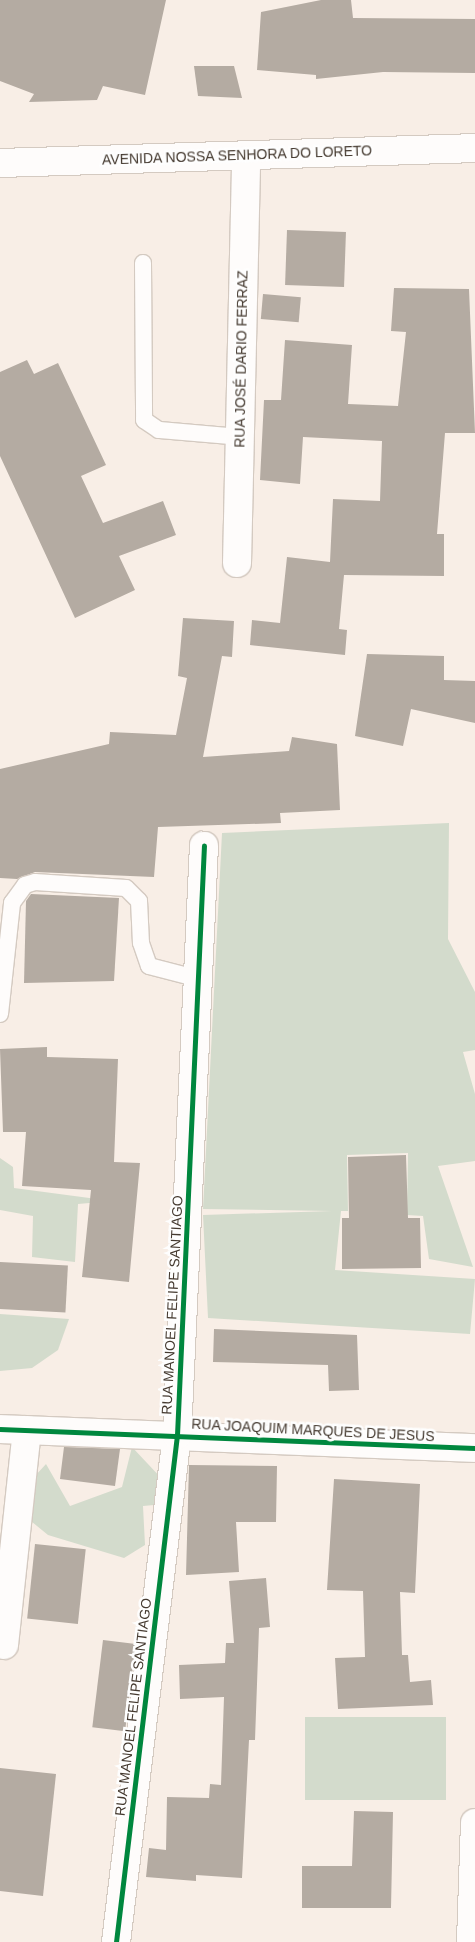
<!DOCTYPE html>
<meta charset="utf-8">
<style>
body{margin:0}
#map{position:relative;width:475px;height:1942px;overflow:hidden;background:#f8eee6;font-family:Helvetica,sans-serif}
div>[style]{position:absolute}
.green>*{inset:0;background:#d3dbcc;transform-origin:0 0}
.building>*{inset:0;background:#b4aba2;transform-origin:0 0}
.roads{filter:drop-shadow(1px 0 #d4cac1) drop-shadow(-1px 0 #d4cac1) drop-shadow(0 1px #d4cac1) drop-shadow(0 -1px #d4cac1)}
.service>*{height:16px;margin:-8px;padding:0 8px;transform-origin:8px;border-radius:8px;background:#fefcfb}
.minor>*{height:28px;margin:-14px;padding:0 14px;transform-origin:14px;border-radius:14px;background:#fefcfb}
.tertiary>*{height:28px;margin:-14px;padding:0 14px;transform-origin:14px;border-radius:14px;background:#fefcfb}
.cycleway>*{height:5px;margin:-2.5px;padding:0 2.5px;transform-origin:2.5px;border-radius:2.5px;background:#00873e}
span{translate:-50% -50%;white-space:nowrap;text-align:center;line-height:1.15;-webkit-text-stroke:5px #fefefe;paint-order:stroke}
.street-label{font-size:14px;color:#453a30}
</style>
<div id="map">
<div class="green">
<i style="clip-path:polygon(449px 823px,448px 939px,475px 992px,475px 1050px,463px 1052px,475px 1094px,475px 1161px,438px 1166px,473px 1267px,429px 1259px,423px 1216px,407px 1215px,408px 1153px,347px 1155px,348px 1211px,341px 1211px,335px 1270px,475px 1279px,470px 1334px,208px 1318px,203px 1215px,332px 1211px,203px 1209px,222px 833px)"></i>
<i style="clip-path:polygon(0 1158px,13px 1167px,14px 1188px,112px 1201px,78px 1204px,75px 1262px,32px 1257px,33px 1216px,0 1210px)"></i>
<i style="clip-path:polygon(0 1314px,69px 1319px,58px 1350px,32px 1368px,0 1371px)"></i>
<i style="clip-path:polygon(132px 1447px,163px 1480px,154px 1505px,143px 1506px,145px 1545px,124px 1558px,48px 1535px,26px 1517px,35px 1476px,46px 1464px,70px 1506px,122px 1487px)"></i>
<i style="left:305px;top:1717px;width:141px;height:83px"></i>
</div>
<div class="building">
<i style="clip-path:polygon(0 0,166px 0,145px 95px,103px 86px,97px 100px,29px 102px,34px 94px,0 81px)"></i>
<i style="clip-path:polygon(321px 0,351px 0,353px 18px,475px 19px,475px 73px,383px 72px,316px 79px,316px 75px,257px 70px,261px 12px)"></i>
<i style="clip-path:polygon(194px 66px,234px 66px,242px 98px,198px 96px)"></i>
<i style="left:287px;top:230px;width:59px;height:55px;rotate:2deg"></i>
<i style="clip-path:polygon(394px 288px,469px 289px,475px 433px,445px 433px,437px 534px,444px 534px,444px 576px,344px 575px,339px 629px,347px 630px,345px 655px,250px 645px,252px 620px,280px 623px,287px 557px,330px 562px,333px 499px,380px 501px,382px 441px,303px 437px,300px 484px,260px 480px,264px 400px,281px 400px,285px 340px,352px 345px,348px 404px,398px 406px,406px 332px,391px 331px)"></i>
<i style="left:263px;top:294px;width:38px;height:25px;rotate:5deg"></i>
<i style="clip-path:polygon(27px 360px,34px 374px,58px 363px,106px 465px,81px 476px,103px 523px,163px 501px,176px 535px,119px 556px,135px 590px,75px 618px,0 456px,0 372px)"></i>
<i style="clip-path:polygon(183px 618px,234px 621px,232px 657px,222px 656px,203px 757px,289px 751px,292px 737px,337px 744px,340px 810px,280px 813px,281px 823px,158px 827px,154px 877px,35px 872px,17px 879px,0 878px,0 769px,109px 744px,110px 732px,176px 735px,187px 678px,178px 676px)"></i>
<i style="clip-path:polygon(367px 654px,444px 656px,444px 680px,475px 681px,475px 723px,411px 709px,403px 746px,355px 736px)"></i>
<i style="clip-path:polygon(31px 894px,119px 898px,114px 981px,24px 983px,26px 901px)"></i>
<i style="clip-path:polygon(47px 1047px,47px 1057px,118px 1059px,114px 1162px,140px 1163px,129px 1282px,82px 1277px,91px 1190px,22px 1186px,26px 1132px,3px 1132px,0 1049px)"></i>
<i style="clip-path:polygon(406px 1155px,408px 1218px,420px 1218px,421px 1268px,342px 1269px,342px 1218px,349px 1218px,348px 1157px)"></i>
<i style="left:0;top:1262px;width:68px;height:47px;rotate:3deg"></i>
<i style="clip-path:polygon(214px 1329px,357px 1335px,359px 1390px,329px 1391px,328px 1365px,213px 1362px)"></i>
<i style="clip-path:polygon(64px 1447px,120px 1449px,115px 1486px,60px 1479px)"></i>
<i style="clip-path:polygon(189px 1465px,277px 1466px,276px 1522px,236px 1522px,239px 1572px,186px 1575px)"></i>
<i style="clip-path:polygon(334px 1479px,420px 1484px,415px 1593px,400px 1592px,402px 1655px,408px 1655px,410px 1682px,431px 1680px,433px 1705px,338px 1709px,335px 1658px,365px 1657px,363px 1591px,327px 1590px)"></i>
<i style="left:35px;top:1544px;width:51px;height:75px;rotate:6deg"></i>
<i style="clip-path:polygon(266px 1578px,270px 1627px,259px 1628px,255px 1740px,249px 1740px,242px 1878px,196px 1875px,196px 1881px,146px 1877px,149px 1848px,166px 1850px,167px 1797px,209px 1798px,210px 1784px,221px 1785px,224px 1697px,180px 1699px,179px 1665px,225px 1663px,226px 1643px,234px 1643px,229px 1581px)"></i>
<i style="left:103px;top:1640px;width:33px;height:88px;rotate:7deg"></i>
<i style="clip-path:polygon(0 1768px,56px 1774px,43px 1896px,0 1891px)"></i>
<i style="clip-path:polygon(354px 1811px,393px 1812px,391px 1908px,302px 1908px,302px 1866px,352px 1866px)"></i>
</div>
<div class="roads">
<div class="service">
<i style="left:143px;top:263px;width:157px;rotate:89.6deg"></i>
<i style="left:144px;top:420px;width:18px;rotate:34deg"></i>
<i style="left:159px;top:430px;width:81px;rotate:4.9deg"></i>
<i style="left:0;top:1014px;width:112px;rotate:-83.8deg"></i>
<i style="left:12px;top:903px;width:22px;rotate:-54deg"></i>
<i style="left:25px;top:885px;width:10px;rotate:-17deg"></i>
<i style="left:35px;top:882px;width:91px;rotate:3.8deg"></i>
<i style="left:126px;top:888px;width:18px;rotate:45deg"></i>
<i style="left:139px;top:901px;width:42px;rotate:87.3deg"></i>
<i style="left:141px;top:943px;width:24px;rotate:71deg"></i>
<i style="left:149px;top:966px;width:52px;rotate:14.6deg"></i>
</div>
<div class="minor">
<i style="left:237px;top:563px;width:408px;rotate:-88.7deg"></i>
<i style="left:0;top:1429px;width:475px;rotate:2.3deg"></i>
<i style="left:4px;top:1645px;width:216px;rotate:-83.9deg"></i>
<i style="left:116px;top:1942px;width:511px;rotate:-83.14deg"></i>
<i style="left:177px;top:1435px;width:590px;rotate:-87.38deg"></i>
<i style="left:471px;top:1942px;width:119px;rotate:-88.1deg"></i>
</div>
<div class="tertiary">
<i style="left:0;top:163px;width:475px;rotate:-1.8deg"></i>
</div>
</div>
<div class="cycleway">
<i style="left:0;top:1429px;width:475px;rotate:2.3deg"></i>
<i style="left:116px;top:1942px;width:511px;rotate:-83.14deg"></i>
<i style="left:177px;top:1435px;width:590px;rotate:-87.38deg"></i>
</div>
<div class="street-label">
<span style="left:237px;top:155px;rotate:-2deg">AVENIDA NOSSA SENHORA DO LORETO</span>
<span style="left:241px;top:359px;rotate:-89deg">RUA JOSÉ DARIO FERRAZ</span>
<span style="left:172px;top:1305px;rotate:-87deg">RUA MANOEL FELIPE SANTIAGO</span>
<span style="left:313px;top:1430px;rotate:3deg">RUA JOAQUIM MARQUES DE JESUS</span>
<span style="left:133px;top:1707px;rotate:-83deg">RUA MANOEL FELIPE SANTIAGO</span>
</div>
</div>
